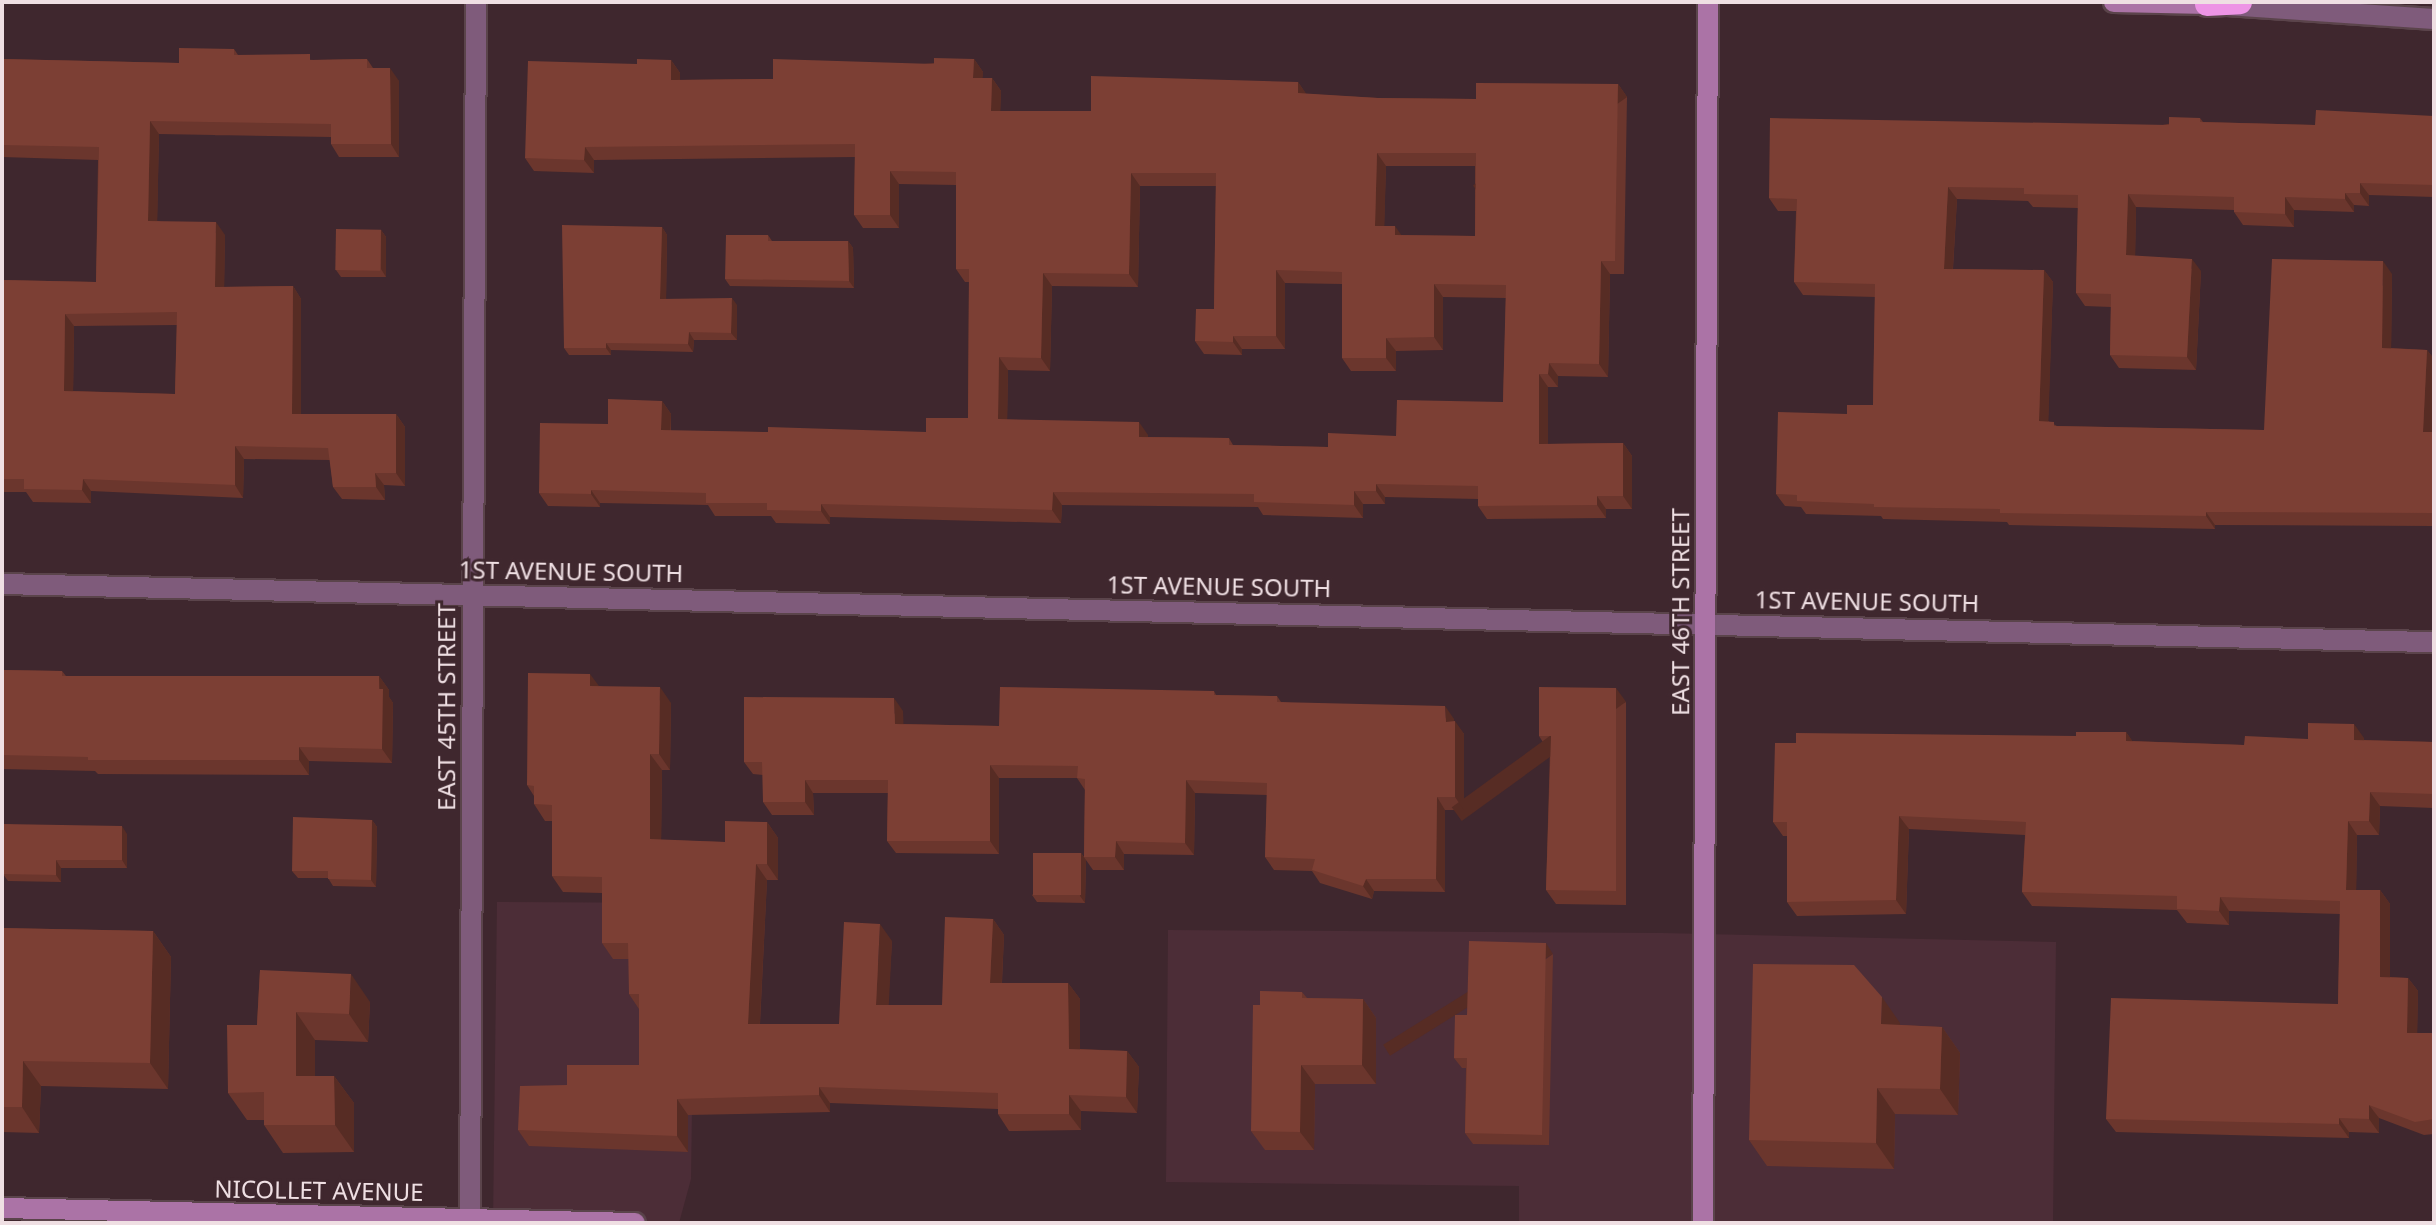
<!DOCTYPE html>
<style>
body{margin:0}
#map{position:relative;width:2436px;height:1225px;overflow:hidden;background:#3f272e;font-family:"Noto Sans",sans-serif}
div>[style]{position:absolute}
.built>*{inset:0;background:#4c2d37}
.roads{filter:drop-shadow(2px 0 #5b444b) drop-shadow(-2px 0 #5b444b) drop-shadow(0 2px #5b444b) drop-shadow(0 -2px #5b444b)}
.minor>*{height:20px;margin:-10px;padding:0 10px;transform-origin:10px;border-radius:10px;background:#7f5b7b}
.secondary>*{height:20px;margin:-10px;padding:0 10px;transform-origin:10px;border-radius:10px;background:#ab73a6}
.motorway>*{height:24px;margin:-12px;padding:0 12px;transform-origin:12px;border-radius:12px;background:#ed94e5}
.wall>*{inset:0;background:#6b362d}
.shaded-wall>*{inset:0;background:#572c24;transform-origin:0 0}
.building>*{inset:0;background:#7c3f34;transform-origin:0 0}
span{translate:-50% -50%;white-space:nowrap;text-align:center;line-height:1.15;-webkit-text-stroke:6px #3f272e;paint-order:stroke}
.street-label{font-size:24px;color:#efdfe3}
.frame{position:absolute;inset:0;border:4px solid #efdfe3;pointer-events:none}
</style>
<div id="map">
<div class="built">
<i style="clip-path:polygon(497px 902px,695px 903px,691px 1179px,679px 1223px,493px 1223px)"></i>
<i style="clip-path:polygon(1168px 930px,1662px 933px,2056px 942px,2053px 1223px,1519px 1223px,1519px 1186px,1166px 1182px)"></i>
</div>
<div class="roads">
<div class="minor">
<i style="left:2227px;top:5px;width:207px;rotate:3.9deg"></i>
<i style="left:2px;top:584px;width:2433px;rotate:1.37deg"></i>
<i style="left:470px;top:1223px;width:1221px;rotate:-89.72deg"></i>
</div>
<div class="secondary">
<i style="left:2114px;top:2px;width:93px;rotate:1.2deg"></i>
<i style="left:2px;top:1208px;width:633px;rotate:1.36deg"></i>
<i style="left:1703px;top:1223px;width:1221px;rotate:-89.77deg"></i>
</div>
<div class="motorway">
<i style="left:2207px;top:4px;width:33px;rotate:-3deg"></i>
</div>
</div>
<div class="wall">
<i style="clip-path:polygon(evenodd,234px 49px,238px 55px,314px 60px,367px 59px,373px 68px,399px 81px,399px 157px,339px 157px,331px 144px,331px 137px,159px 134px,157px 221px,225px 235px,224px 287px,293px 286px,301px 299px,301px 414px,396px 414px,405px 427px,405px 486px,384px 485px,385px 500px,342px 499px,333px 487px,330px 460px,244px 459px,243px 498px,91px 491px,91px 503px,33px 502px,26px 492px,2px 492px,2px 280px,96px 282px,98px 160px,2px 157px,2px 59px,179px 63px,234px 49px,177px 325px,175px 394px,73px 391px,74px 326px,177px 325px)"></i>
<i style="clip-path:polygon(evenodd,974px 59px,983px 72px,982px 78px,992px 78px,1001px 91px,1000px 111px,1091px 111px,1298px 82px,1306px 94px,1378px 98px,1476px 99px,1618px 84px,1627px 97px,1624px 274px,1610px 274px,1608px 377px,1558px 376px,1558px 387px,1548px 387px,1548px 444px,1623px 443px,1632px 456px,1632px 509px,1606px 509px,1606px 518px,1487px 519px,1478px 506px,1478px 499px,1385px 497px,1385px 504px,1363px 504px,1363px 518px,1263px 515px,1258px 507px,1062px 505px,1061px 523px,830px 517px,830px 524px,776px 523px,771px 516px,715px 516px,708px 505px,600px 503px,600px 507px,548px 506px,539px 493px,608px 424px,662px 401px,671px 414px,671px 431px,768px 432px,926px 432px,968px 418px,969px 282px,965px 282px,956px 269px,956px 185px,899px 184px,899px 228px,863px 228px,854px 215px,855px 157px,594px 160px,594px 173px,534px 171px,525px 158px,637px 64px,671px 60px,680px 73px,680px 80px,773px 79px,974px 59px,1386px 166px,1475px 166px,1475px 236px,1401px 235px,1384px 226px,1386px 166px,974px 59px,1140px 186px,1216px 186px,1214px 309px,1195px 341px,1204px 354px,1242px 355px,1242px 349px,1285px 349px,1285px 283px,1342px 284px,1342px 358px,1351px 371px,1396px 371px,1396px 351px,1443px 350px,1443px 297px,1506px 298px,1503px 402px,1396px 436px,1328px 447px,1233px 445px,1229px 438px,1148px 437px,1148px 435px,1007px 420px,1008px 370px,1050px 371px,1052px 286px,1138px 287px,1140px 186px)"></i>
<i style="clip-path:polygon(2434px 116px,2434px 197px,2369px 195px,2369px 206px,2354px 205px,2354px 212px,2294px 210px,2294px 227px,2243px 225px,2234px 212px,2234px 210px,2136px 207px,2135px 256px,2201px 271px,2196px 370px,2119px 368px,2110px 355px,2111px 307px,2085px 306px,2076px 293px,2078px 208px,2033px 207px,2028px 201px,1957px 199px,1953px 269px,2044px 270px,2053px 282px,2048px 421px,2057px 426px,2264px 430px,2392px 274px,2391px 348px,2427px 350px,2434px 359px,2433px 432px,2434px 433px,2434px 526px,2215px 525px,2215px 529px,2009px 525px,2007px 522px,1883px 519px,1881px 516px,1806px 514px,1801px 507px,1785px 506px,1776px 494px,1847px 414px,1873px 405px,1875px 297px,1803px 295px,1794px 282px,1796px 211px,1778px 211px,1769px 198px,2200px 118px,2203px 122px,2315px 125px)"></i>
<i style="clip-path:polygon(662px 227px,667px 235px,666px 299px,737px 305px,737px 340px,694px 340px,693px 352px,611px 350px,611px 355px,569px 355px,564px 348px)"></i>
<i style="clip-path:polygon(381px 230px,386px 237px,386px 277px,341px 277px,336px 270px)"></i>
<i style="clip-path:polygon(768px 235px,772px 241px,848px 241px,853px 248px,854px 288px,730px 286px,725px 279px)"></i>
<i style="clip-path:polygon(2px 670px,62px 671px,66px 676px,379px 676px,389px 690px,389px 697px,393px 703px,392px 763px,309px 761px,309px 775px,98px 774px,95px 771px,2px 769px)"></i>
<i style="clip-path:polygon(599px 686px,671px 703px,670px 770px,662px 770px,661px 840px,725px 842px,767px 822px,778px 838px,778px 880px,767px 880px,760px 1024px,839px 1024px,892px 941px,888px 1005px,942px 1005px,993px 919px,1004px 935px,1002px 983px,1068px 983px,1080px 999px,1080px 1049px,1127px 1051px,1139px 1067px,1137px 1113px,1081px 1111px,1081px 1130px,1009px 1131px,998px 1114px,998px 1109px,830px 1103px,830px 1112px,688px 1115px,688px 1152px,529px 1146px,518px 1130px,567px 1085px,639px 1065px,639px 1009px,629px 994px,629px 959px,613px 959px,602px 943px,602px 893px,563px 892px,552px 876px,552px 821px,545px 821px,534px 804px,534px 796px,527px 785px)"></i>
<i style="clip-path:polygon(1214px 691px,1216px 695px,1277px 696px,1281px 702px,1454px 719px,1454px 721px,1464px 734px,1464px 810px,1445px 810px,1445px 892px,1374px 891px,1372px 899px,1320px 883px,1312px 871px,1274px 870px,1265px 857px,1267px 795px,1195px 793px,1194px 855px,1124px 854px,1124px 870px,1093px 870px,1086px 860px,1085px 903px,1037px 902px,1032px 895px,1081px 853px,1084px 857px,1085px 790px,1077px 778px,999px 778px,999px 854px,896px 853px,887px 841px,888px 793px,813px 793px,814px 815px,772px 815px,763px 802px,763px 775px,753px 774px,744px 762px,903px 711px,903px 724px,999px 726px)"></i>
<i style="clip-path:polygon(1626px 702px,1626px 905px,1556px 904px,1546px 890px,1550px 750px,1548px 750px,1539px 736px)"></i>
<i style="clip-path:polygon(2126px 732px,2132px 741px,2244px 745px,2308px 739px,2364px 738px,2364px 740px,2434px 742px,2434px 808px,2380px 806px,2379px 835px,2357px 835px,2356px 890px,2380px 890px,2390px 904px,2390px 977px,2408px 978px,2418px 991px,2417px 1033px,2434px 1033px,2434px 1134px,2424px 1135px,2379px 1118px,2379px 1133px,2349px 1132px,2349px 1138px,2116px 1132px,2106px 1119px,2338px 1004px,2340px 914px,2229px 911px,2229px 925px,2187px 923px,2177px 910px,2032px 906px,2022px 892px,2025px 835px,1909px 829px,1906px 914px,1797px 916px,1787px 902px,1787px 836px,1783px 836px,1773px 822px,2076px 736px)"></i>
<i style="clip-path:polygon(372px 820px,377px 827px,376px 887px,333px 886px,328px 878px,298px 878px,292px 871px)"></i>
<i style="clip-path:polygon(2px 824px,127px 834px,127px 868px,61px 868px,61px 882px,8px 881px,3px 874px)"></i>
<i style="clip-path:polygon(2px 928px,153px 931px,171px 957px,168px 1089px,41px 1086px,39px 1133px,2px 1132px)"></i>
<i style="clip-path:polygon(1553px 954px,1549px 1145px,1473px 1144px,1465px 1133px,1466px 1068px,1462px 1068px,1454px 1058px,1467px 1015px)"></i>
<i style="clip-path:polygon(260px 970px,370px 1002px,368px 1042px,315px 1040px,315px 1076px,334px 1076px,354px 1103px,354px 1152px,283px 1153px,264px 1125px,264px 1120px,247px 1120px,228px 1093px,257px 1025px)"></i>
<i style="clip-path:polygon(1302px 992px,1307px 998px,1363px 999px,1376px 1018px,1376px 1084px,1315px 1084px,1314px 1150px,1265px 1150px,1251px 1131px)"></i>
<i style="clip-path:polygon(1900px 1023px,1900px 1025px,1942px 1027px,1960px 1053px,1958px 1115px,1895px 1114px,1894px 1169px,1767px 1166px,1749px 1140px)"></i>
</div>
<div class="shaded-wall">
<i style="clip-path:polygon(974px 59px,983px 72px,982px 91px,973px 78px)"></i>
<i style="clip-path:polygon(671px 60px,680px 73px,680px 93px,671px 80px)"></i>
<i style="clip-path:polygon(390px 68px,399px 81px,399px 157px,391px 144px)"></i>
<i style="clip-path:polygon(992px 78px,1001px 91px,1000px 124px,991px 111px)"></i>
<i style="clip-path:polygon(1298px 82px,1307px 95px,1298px 93px)"></i>
<i style="left:1618px;top:84px;width:16px;height:177px;rotate:55deg"></i>
<i style="clip-path:polygon(150px 121px,159px 134px,157px 233px,148px 221px)"></i>
<i style="clip-path:polygon(585px 147px,594px 160px,594px 173px,584px 160px)"></i>
<i style="clip-path:polygon(1377px 153px,1386px 166px,1384px 239px,1375px 226px)"></i>
<i style="clip-path:polygon(890px 171px,899px 184px,899px 228px,890px 215px)"></i>
<i style="clip-path:polygon(1131px 173px,1140px 186px,1138px 287px,1129px 274px)"></i>
<i style="clip-path:polygon(2360px 183px,2369px 195px,2369px 206px,2360px 193px)"></i>
<i style="clip-path:polygon(1948px 187px,1957px 199px,1952px 282px,1944px 269px)"></i>
<i style="clip-path:polygon(2345px 193px,2354px 205px,2354px 212px,2345px 199px)"></i>
<i style="clip-path:polygon(2128px 194px,2136px 207px,2135px 268px,2126px 255px)"></i>
<i style="clip-path:polygon(2285px 197px,2294px 210px,2294px 227px,2285px 214px)"></i>
<i style="clip-path:polygon(216px 222px,225px 235px,224px 299px,215px 287px)"></i>
<i style="clip-path:polygon(1395px 226px,1404px 239px,1395px 235px)"></i>
<i style="clip-path:polygon(662px 227px,667px 235px,666px 306px,660px 299px)"></i>
<i style="clip-path:polygon(381px 230px,386px 237px,386px 277px,381px 269px)"></i>
<i style="clip-path:polygon(848px 241px,853px 248px,854px 288px,849px 281px)"></i>
<i style="clip-path:polygon(2192px 259px,2201px 271px,2196px 370px,2187px 357px)"></i>
<i style="clip-path:polygon(1601px 261px,1610px 274px,1608px 377px,1599px 364px)"></i>
<i style="clip-path:polygon(2383px 261px,2392px 274px,2391px 361px,2382px 348px)"></i>
<i style="clip-path:polygon(1276px 270px,1285px 283px,1285px 349px,1276px 336px)"></i>
<i style="clip-path:polygon(2044px 270px,2053px 282px,2048px 434px,2039px 421px)"></i>
<i style="clip-path:polygon(1043px 273px,1052px 286px,1050px 371px,1041px 358px)"></i>
<i style="clip-path:polygon(1434px 284px,1443px 297px,1443px 350px,1434px 337px)"></i>
<i style="clip-path:polygon(293px 286px,301px 299px,301px 426px,292px 414px)"></i>
<i style="clip-path:polygon(732px 298px,737px 305px,737px 340px,731px 333px)"></i>
<i style="clip-path:polygon(65px 314px,74px 326px,73px 404px,64px 391px)"></i>
<i style="clip-path:polygon(689px 332px,694px 340px,693px 352px,688px 344px)"></i>
<i style="clip-path:polygon(1233px 336px,1242px 349px,1242px 355px,1233px 342px)"></i>
<i style="clip-path:polygon(1386px 338px,1396px 351px,1396px 371px,1386px 358px)"></i>
<i style="clip-path:polygon(606px 343px,611px 350px,611px 355px,606px 348px)"></i>
<i style="clip-path:polygon(2427px 350px,2434px 359px,2434px 409px,2432px 445px,2423px 432px)"></i>
<i style="clip-path:polygon(999px 357px,1008px 370px,1007px 432px,998px 419px)"></i>
<i style="clip-path:polygon(1549px 363px,1558px 376px,1558px 387px,1548px 374px)"></i>
<i style="clip-path:polygon(1539px 374px,1548px 387px,1548px 457px,1539px 444px)"></i>
<i style="clip-path:polygon(662px 401px,671px 414px,670px 443px,661px 430px)"></i>
<i style="clip-path:polygon(396px 414px,405px 427px,405px 486px,396px 473px)"></i>
<i style="clip-path:polygon(1139px 422px,1148px 435px,1148px 450px,1139px 437px)"></i>
<i style="clip-path:polygon(1623px 443px,1632px 456px,1632px 509px,1623px 496px)"></i>
<i style="clip-path:polygon(235px 446px,244px 459px,243px 498px,235px 485px)"></i>
<i style="clip-path:polygon(375px 473px,384px 485px,385px 500px,376px 487px)"></i>
<i style="clip-path:polygon(83px 479px,91px 491px,91px 503px,82px 490px)"></i>
<i style="clip-path:polygon(1376px 484px,1385px 497px,1385px 504px,1376px 491px)"></i>
<i style="clip-path:polygon(591px 490px,600px 503px,600px 507px,591px 494px)"></i>
<i style="clip-path:polygon(1354px 491px,1363px 504px,1363px 518px,1354px 505px)"></i>
<i style="clip-path:polygon(1053px 492px,1062px 505px,1061px 523px,1052px 510px)"></i>
<i style="clip-path:polygon(1597px 496px,1606px 509px,1606px 518px,1597px 505px)"></i>
<i style="clip-path:polygon(821px 504px,830px 517px,830px 524px,821px 511px)"></i>
<i style="clip-path:polygon(2206px 512px,2215px 525px,2215px 529px,2206px 516px)"></i>
<i style="clip-path:polygon(590px 674px,602px 690px,590px 686px)"></i>
<i style="clip-path:polygon(379px 676px,389px 690px,389px 697px,393px 703px,392px 763px,382px 749px)"></i>
<i style="clip-path:polygon(660px 687px,671px 703px,670px 770px,659px 754px)"></i>
<i style="left:1616px;top:688px;width:17px;height:203px;rotate:54deg"></i>
<i style="clip-path:polygon(894px 698px,903px 711px,904px 737px,895px 724px)"></i>
<i style="clip-path:polygon(1445px 706px,1454px 719px,1455px 734px,1446px 722px)"></i>
<i style="clip-path:polygon(1455px 721px,1464px 734px,1464px 810px,1455px 797px)"></i>
<i style="clip-path:polygon(2354px 724px,2364px 738px,2363px 754px,2354px 740px)"></i>
<i style="clip-path:polygon(2126px 732px,2136px 746px,2126px 741px)"></i>
<i style="clip-path:polygon(299px 747px,309px 761px,309px 775px,299px 760px)"></i>
<i style="clip-path:polygon(650px 754px,662px 770px,661px 856px,650px 839px)"></i>
<i style="clip-path:polygon(990px 765px,999px 778px,999px 854px,990px 841px)"></i>
<i style="clip-path:polygon(805px 780px,813px 793px,814px 815px,805px 802px)"></i>
<i style="clip-path:polygon(1186px 780px,1195px 793px,1194px 855px,1185px 843px)"></i>
<i style="clip-path:polygon(2370px 792px,2380px 806px,2379px 835px,2369px 821px)"></i>
<i style="clip-path:polygon(1437px 797px,1445px 810px,1445px 892px,1436px 879px)"></i>
<i style="clip-path:polygon(1899px 816px,1909px 829px,1906px 914px,1896px 900px)"></i>
<i style="clip-path:polygon(372px 820px,377px 827px,376px 887px,371px 880px)"></i>
<i style="clip-path:polygon(2348px 821px,2357px 835px,2356px 904px,2346px 890px)"></i>
<i style="clip-path:polygon(767px 822px,778px 838px,778px 880px,767px 864px)"></i>
<i style="clip-path:polygon(122px 826px,127px 834px,127px 868px,122px 860px)"></i>
<i style="clip-path:polygon(1116px 841px,1124px 854px,1124px 870px,1115px 857px)"></i>
<i style="clip-path:polygon(1081px 853px,1086px 860px,1085px 903px,1080px 896px)"></i>
<i style="clip-path:polygon(56px 860px,61px 868px,61px 882px,56px 875px)"></i>
<i style="clip-path:polygon(756px 864px,767px 880px,759px 1040px,748px 1024px)"></i>
<i style="clip-path:polygon(1366px 879px,1374px 891px,1372px 899px,1363px 886px)"></i>
<i style="clip-path:polygon(2380px 890px,2390px 904px,2390px 991px,2380px 977px)"></i>
<i style="clip-path:polygon(2220px 897px,2229px 911px,2229px 925px,2219px 911px)"></i>
<i style="clip-path:polygon(993px 919px,1004px 935px,1001px 999px,990px 983px)"></i>
<i style="clip-path:polygon(880px 924px,892px 941px,888px 1021px,876px 1005px)"></i>
<i style="clip-path:polygon(153px 931px,171px 957px,168px 1089px,150px 1063px)"></i>
<i style="left:1546px;top:943px;width:13px;height:192px;rotate:58deg"></i>
<i style="clip-path:polygon(351px 974px,370px 1002px,368px 1042px,349px 1014px)"></i>
<i style="clip-path:polygon(2408px 978px,2418px 991px,2417px 1047px,2407px 1033px)"></i>
<i style="clip-path:polygon(1068px 983px,1080px 999px,1080px 1065px,1069px 1049px)"></i>
<i style="clip-path:polygon(1882px 997px,1900px 1023px,1899px 1050px,1881px 1024px)"></i>
<i style="clip-path:polygon(1363px 999px,1376px 1018px,1376px 1084px,1362px 1065px)"></i>
<i style="clip-path:polygon(296px 1012px,315px 1040px,315px 1103px,296px 1076px)"></i>
<i style="clip-path:polygon(1942px 1027px,1960px 1053px,1958px 1115px,1940px 1089px)"></i>
<i style="clip-path:polygon(1127px 1051px,1139px 1067px,1137px 1113px,1126px 1097px)"></i>
<i style="clip-path:polygon(23px 1061px,41px 1086px,39px 1133px,22px 1107px)"></i>
<i style="clip-path:polygon(1301px 1065px,1315px 1084px,1314px 1150px,1300px 1132px)"></i>
<i style="clip-path:polygon(334px 1076px,354px 1103px,354px 1152px,335px 1125px)"></i>
<i style="clip-path:polygon(819px 1087px,830px 1103px,830px 1112px,819px 1095px)"></i>
<i style="clip-path:polygon(1877px 1088px,1895px 1114px,1894px 1169px,1876px 1143px)"></i>
<i style="clip-path:polygon(1069px 1095px,1081px 1111px,1081px 1130px,1069px 1114px)"></i>
<i style="clip-path:polygon(677px 1099px,688px 1115px,688px 1152px,677px 1136px)"></i>
<i style="clip-path:polygon(2369px 1105px,2379px 1118px,2379px 1133px,2369px 1119px)"></i>
<i style="clip-path:polygon(2339px 1118px,2349px 1132px,2349px 1138px,2339px 1124px)"></i>
</div>
<div class="building">
<i style="clip-path:polygon(evenodd,179px 48px,234px 49px,234px 55px,310px 54px,310px 60px,367px 59px,367px 68px,390px 68px,391px 144px,331px 144px,331px 124px,150px 121px,148px 221px,216px 222px,215px 287px,293px 286px,292px 414px,396px 414px,396px 473px,375px 473px,376px 487px,333px 487px,328px 448px,235px 446px,235px 485px,83px 479px,82px 490px,24px 489px,24px 479px,2px 479px,2px 280px,96px 282px,99px 147px,2px 145px,2px 59px,179px 63px,179px 48px,177px 312px,175px 394px,64px 391px,65px 314px,177px 312px)"></i>
<i style="clip-path:polygon(evenodd,934px 58px,974px 59px,973px 78px,992px 78px,991px 111px,1091px 111px,1091px 76px,1298px 82px,1298px 93px,1378px 98px,1476px 99px,1476px 83px,1618px 84px,1615px 261px,1601px 261px,1599px 364px,1549px 363px,1548px 374px,1539px 374px,1539px 444px,1623px 443px,1623px 496px,1597px 496px,1597px 505px,1478px 506px,1478px 486px,1376px 484px,1376px 491px,1354px 491px,1354px 505px,1254px 502px,1254px 494px,1053px 492px,1052px 510px,821px 504px,821px 511px,767px 510px,767px 503px,706px 503px,706px 493px,591px 490px,591px 494px,539px 493px,540px 423px,608px 424px,608px 399px,662px 401px,661px 430px,768px 432px,768px 427px,926px 432px,926px 418px,968px 418px,969px 269px,956px 269px,956px 172px,890px 171px,890px 215px,854px 215px,855px 144px,585px 147px,584px 160px,525px 158px,528px 61px,637px 64px,637px 59px,671px 60px,671px 80px,773px 79px,773px 59px,934px 64px,934px 58px,1377px 153px,1476px 153px,1475px 236px,1395px 235px,1395px 226px,1375px 226px,1377px 153px,934px 58px,1131px 173px,1216px 173px,1214px 309px,1196px 309px,1195px 341px,1233px 342px,1233px 336px,1276px 336px,1276px 270px,1342px 272px,1342px 358px,1386px 358px,1386px 338px,1434px 337px,1434px 284px,1506px 285px,1503px 402px,1397px 400px,1396px 436px,1328px 433px,1328px 447px,1229px 445px,1229px 438px,1139px 437px,1139px 422px,998px 419px,999px 357px,1041px 358px,1043px 273px,1129px 274px,1131px 173px)"></i>
<i style="clip-path:polygon(2316px 110px,2434px 116px,2434px 185px,2360px 183px,2360px 193px,2345px 193px,2345px 199px,2285px 197px,2285px 214px,2234px 212px,2234px 197px,2128px 194px,2126px 255px,2192px 259px,2187px 357px,2110px 355px,2111px 294px,2076px 293px,2078px 195px,2024px 194px,2024px 188px,1948px 187px,1944px 269px,2044px 270px,2039px 421px,2054px 422px,2054px 426px,2264px 430px,2272px 259px,2383px 261px,2382px 348px,2427px 350px,2423px 432px,2434px 432px,2434px 513px,2206px 512px,2206px 516px,2000px 513px,2000px 509px,1874px 507px,1874px 504px,1797px 501px,1797px 495px,1776px 494px,1778px 412px,1847px 414px,1847px 405px,1873px 405px,1875px 284px,1794px 282px,1797px 199px,1769px 198px,1770px 118px,2169px 125px,2169px 117px,2200px 118px,2200px 122px,2315px 125px)"></i>
<i style="clip-path:polygon(562px 225px,662px 227px,660px 299px,732px 298px,731px 333px,689px 332px,688px 344px,606px 343px,606px 348px,564px 348px)"></i>
<i style="left:336px;top:229px;width:45px;height:41px;rotate:1deg"></i>
<i style="clip-path:polygon(726px 235px,768px 235px,768px 241px,848px 241px,849px 281px,725px 279px)"></i>
<i style="clip-path:polygon(2px 670px,62px 671px,62px 676px,379px 676px,379px 689px,383px 689px,382px 749px,299px 747px,299px 760px,88px 760px,88px 757px,2px 755px)"></i>
<i style="clip-path:polygon(528px 673px,590px 674px,590px 686px,660px 687px,659px 754px,650px 754px,650px 839px,725px 842px,725px 821px,767px 822px,767px 864px,756px 864px,748px 1024px,839px 1024px,844px 922px,880px 924px,876px 1005px,942px 1005px,945px 917px,993px 919px,990px 983px,1068px 983px,1069px 1049px,1127px 1051px,1126px 1097px,1069px 1095px,1069px 1114px,998px 1114px,998px 1093px,819px 1087px,819px 1095px,677px 1099px,677px 1136px,518px 1130px,520px 1086px,567px 1085px,567px 1065px,639px 1065px,639px 994px,629px 994px,628px 943px,602px 943px,602px 877px,552px 876px,552px 805px,534px 804px,534px 786px,527px 785px)"></i>
<i style="clip-path:polygon(1000px 687px,1214px 691px,1214px 695px,1277px 696px,1277px 702px,1445px 706px,1446px 722px,1455px 721px,1455px 797px,1437px 797px,1436px 879px,1366px 879px,1363px 886px,1312px 870px,1315px 859px,1265px 857px,1267px 783px,1186px 780px,1185px 843px,1116px 841px,1115px 857px,1084px 857px,1085px 779px,1077px 778px,1078px 766px,990px 765px,990px 841px,887px 841px,888px 780px,805px 780px,805px 802px,763px 802px,762px 762px,744px 762px,744px 697px,894px 698px,895px 724px,999px 726px)"></i>
<i style="clip-path:polygon(1539px 687px,1616px 688px,1616px 891px,1546px 890px,1551px 736px,1539px 736px)"></i>
<i style="clip-path:polygon(2308px 723px,2354px 724px,2354px 740px,2434px 742px,2434px 794px,2370px 792px,2369px 821px,2348px 821px,2346px 890px,2380px 890px,2380px 977px,2408px 978px,2407px 1033px,2434px 1033px,2434px 1119px,2415px 1122px,2369px 1105px,2369px 1119px,2339px 1118px,2339px 1124px,2106px 1119px,2111px 998px,2338px 1004px,2340px 901px,2220px 897px,2219px 911px,2177px 909px,2177px 896px,2022px 892px,2026px 822px,1899px 816px,1896px 900px,1787px 902px,1787px 822px,1773px 822px,1775px 743px,1796px 743px,1796px 733px,2076px 736px,2076px 732px,2126px 732px,2126px 741px,2244px 745px,2245px 736px,2308px 739px)"></i>
<i style="clip-path:polygon(293px 817px,372px 820px,371px 880px,328px 879px,328px 871px,292px 871px)"></i>
<i style="clip-path:polygon(2px 824px,122px 826px,122px 860px,56px 860px,56px 875px,3px 874px)"></i>
<i style="left:1033px;top:853px;width:48px;height:42px"></i>
<i style="clip-path:polygon(2px 928px,153px 931px,150px 1063px,23px 1061px,22px 1107px,2px 1107px)"></i>
<i style="clip-path:polygon(1469px 941px,1546px 943px,1542px 1135px,1465px 1133px,1467px 1058px,1454px 1058px,1455px 1015px,1467px 1015px)"></i>
<i style="clip-path:polygon(1753px 964px,1854px 965px,1882px 997px,1881px 1024px,1942px 1027px,1940px 1089px,1877px 1088px,1876px 1143px,1749px 1140px)"></i>
<i style="clip-path:polygon(260px 970px,351px 974px,349px 1014px,296px 1012px,296px 1076px,334px 1076px,335px 1125px,264px 1125px,264px 1092px,228px 1093px,227px 1025px,257px 1025px)"></i>
<i style="clip-path:polygon(1260px 991px,1302px 992px,1302px 998px,1363px 999px,1362px 1065px,1301px 1065px,1300px 1132px,1251px 1131px,1253px 1005px,1260px 1005px)"></i>
</div>
<div class="street-label">
<span style="left:571px;top:571px;rotate:1deg">1ST AVENUE SOUTH</span>
<span style="left:1219px;top:586px;rotate:1deg">1ST AVENUE SOUTH</span>
<span style="left:1867px;top:601px;rotate:1deg">1ST AVENUE SOUTH</span>
<span style="left:1680px;top:612px;rotate:-90deg">EAST 46TH STREET</span>
<span style="left:446px;top:707px;rotate:-90deg">EAST 45TH STREET</span>
<span style="left:319px;top:1190px;rotate:1deg">NICOLLET AVENUE</span>
</div>
<div class="frame"></div>
</div>
